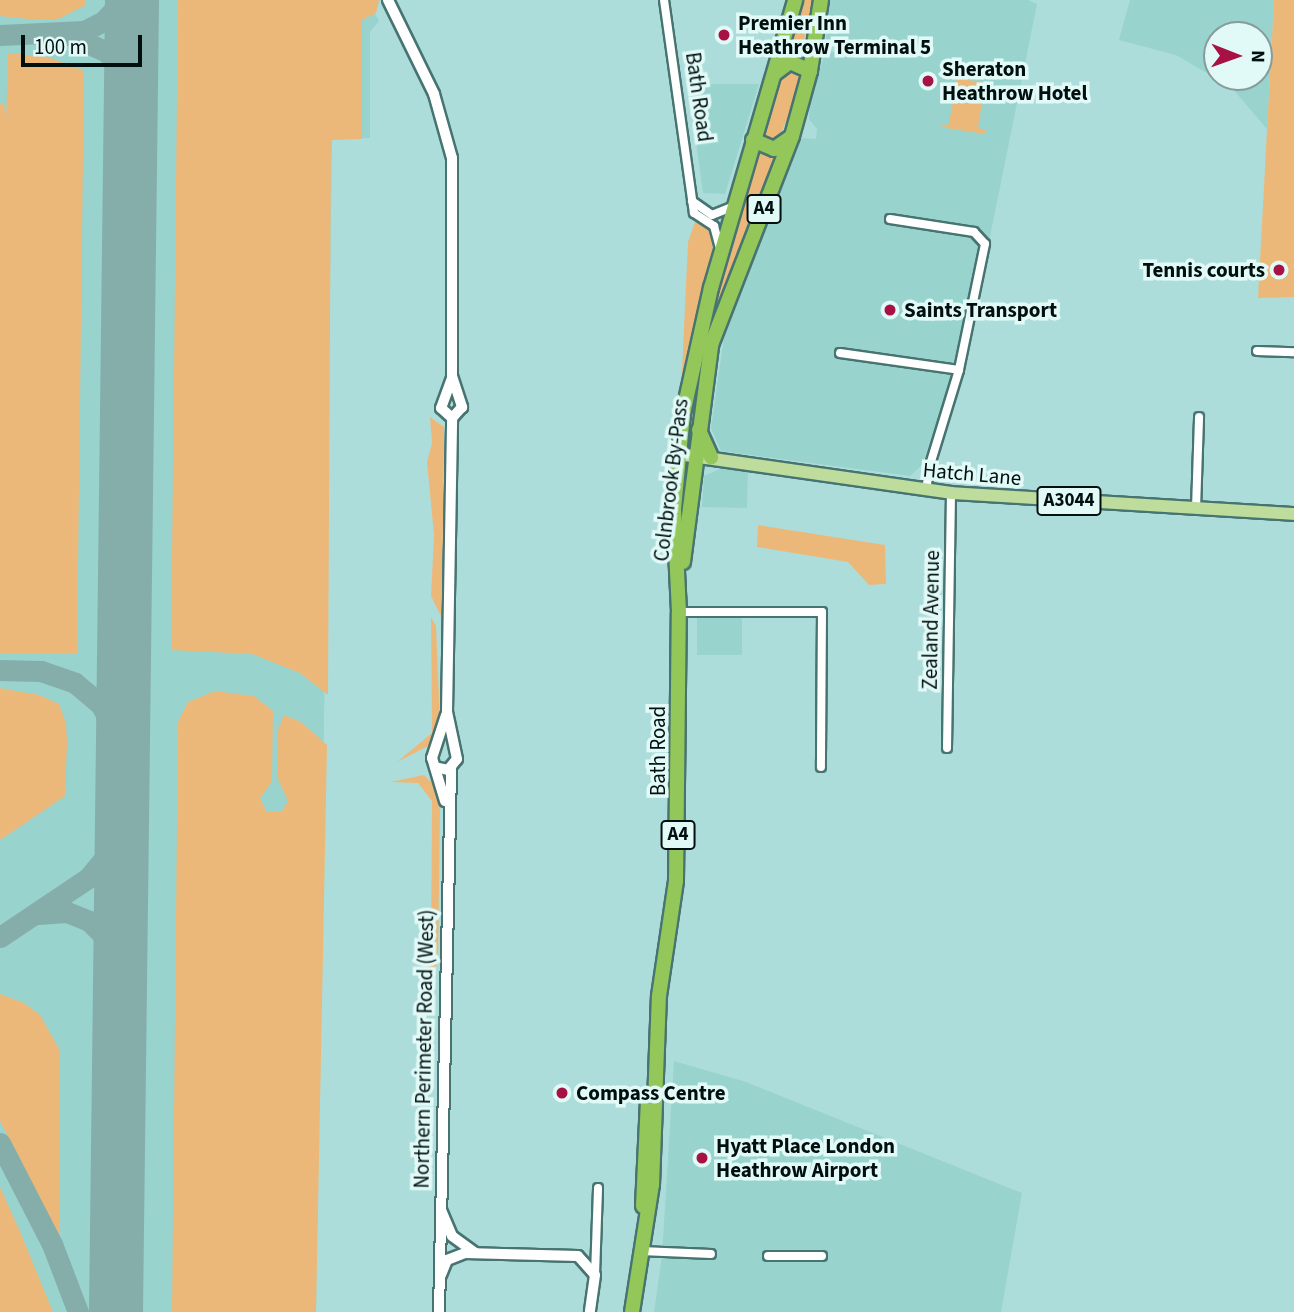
<!DOCTYPE html>
<style>
body{margin:0}
#map{position:relative;width:1294px;height:1312px;overflow:hidden;background:#adddda;font-family:"Source Sans 3",sans-serif}
div>[style]{position:absolute}
.built>*{inset:0;background:#98d3ce;transform-origin:0 0}
.green>*{inset:0;background:#ebb87a}
.taxiway>*{height:21px;margin:-10.5px;padding:0 10.5px;transform-origin:10.5px;border-radius:10.5px;background:#85aeab}
.runway>*{height:54px;margin:-27px;padding:0 27px;transform-origin:27px;border-radius:27px;background:#85aeab}
.roads{filter:drop-shadow(2px 0 #477471) drop-shadow(-2px 0 #477471) drop-shadow(0 2px #477471) drop-shadow(0 -2px #477471)}
.street>*{height:8px;margin:-4px;padding:0 4px;transform-origin:4px;border-radius:4px;background:#fff}
.secondary>*{height:10px;margin:-5px;padding:0 5px;transform-origin:5px;border-radius:5px;background:#fff}
.primary>*{height:12px;margin:-6px;padding:0 6px;transform-origin:6px;border-radius:6px;background:#bedd9c}
.highway>*{height:14px;margin:-7px;padding:0 7px;transform-origin:7px;border-radius:7px;background:#93c75a}
.dots>*{width:19px;height:19px;translate:-50% -50%;box-sizing:border-box;border:4px solid #e1f9f7;border-radius:50%}
span{translate:-50% -50%;white-space:nowrap;text-align:center;line-height:1.15;-webkit-text-stroke:7px #e1f9f7;paint-order:stroke}
.shield-label span{padding:2px 5px;background:#e1f9f7;border:2px solid;border-radius:5px;-webkit-text-stroke-width:0}
.shield-label{font-size:19px;color:#01100f;font-weight:700}
.poi-label{font-size:21px;color:#01100f;font-weight:700}
.left{translate:0 -50%;text-align:left}
.right{translate:-100% -50%;text-align:right}
.street-label{font-size:21px;color:#01100f}
.north{position:absolute;left:1203px;top:21px;width:70px;height:70px;box-sizing:border-box;background:#e1f9f7;border:2px solid #879c9a;border-radius:50%;rotate:91deg;font-size:19px;font-weight:700;line-height:28px;text-align:center;color:#01100f}
.north::after{content:'';display:block;margin:auto;width:24px;height:32px;background:#a71143;clip-path:polygon(50% 0,100% 100%,50% 72%,0 100%)}
.scale{position:absolute;left:21px;top:35px;width:121px;height:32px;box-sizing:border-box;border:4px solid #01100f;border-top:0;padding-left:9px;font-size:21px;line-height:24px;white-space:nowrap;color:#01100f;-webkit-text-stroke:5px #e1f9f7;paint-order:stroke}
</style>
<div id="map">
<div class="built">
<i style="clip-path:polygon(0 0,380px 0,375px 14px,379px 21px,370px 32px,370px 138px,332px 139px,316px 1312px,0 1312px)"></i>
<i style="clip-path:polygon(829px 0,1028px 0,1037px 4px,957px 400px,946px 398px,922px 465px,910px 476px,721px 451px,711px 428px,726px 323px,800px 138px,816px 139px,817px 129px,809px 119px,810px 103px,825px 53px,836px 52px,837px 43px,826px 41px)"></i>
<i style="clip-path:polygon(evenodd,1130px 0,1274px 0,1267px 129px,1231px 87px,1176px 55px,1119px 40px,1130px 0,1217px 35px,1259px 35px,1259px 77px,1217px 77px,1217px 35px)"></i>
<i style="clip-path:polygon(688px 84px,759px 84px,725px 194px,703px 193px)"></i>
<i style="clip-path:polygon(722px 468px,748px 468px,747px 508px,702px 507px,704px 476px)"></i>
<i style="left:697px;top:617px;width:45px;height:38px"></i>
<i style="clip-path:polygon(674px 1061px,746px 1082px,1022px 1193px,1001px 1312px,654px 1312px,662px 1256px)"></i>
</div>
<div class="green">
<i style="clip-path:polygon(0 0,86px 0,86px 5px,56px 20px,38px 20px,0 16px)"></i>
<i style="clip-path:polygon(178px 0,379px 0,376px 13px,362px 20px,362px 139px,331px 140px,328px 695px,300px 673px,252px 654px,171px 650px)"></i>
<i style="clip-path:polygon(799px 0,817px 0,813px 30px,806px 30px,801px 57px,782px 59px)"></i>
<i style="clip-path:polygon(1274px 0,1294px 0,1294px 297px,1258px 298px)"></i>
<i style="clip-path:polygon(8px 53px,48px 57px,84px 71px,77px 653px,0 653px,0 104px,4px 104px,6px 122px)"></i>
<i style="clip-path:polygon(801px 68px,803px 81px,776px 145px,760px 136px,783px 71px)"></i>
<i style="clip-path:polygon(957px 78px,985px 83px,978px 128px,986px 130px,985px 134px,940px 127px,949px 124px)"></i>
<i style="clip-path:polygon(756px 149px,770px 155px,782px 153px,702px 359px,687px 452px,684px 447px,697px 361px)"></i>
<i style="clip-path:polygon(695px 222px,708px 228px,714px 243px,681px 393px,688px 242px)"></i>
<i style="clip-path:polygon(430px 417px,444px 427px,442px 618px,431px 596px,434px 535px,427px 462px,432px 443px)"></i>
<i style="clip-path:polygon(758px 525px,885px 545px,886px 584px,869px 585px,848px 562px,757px 547px)"></i>
<i style="clip-path:polygon(431px 617px,436px 626px,440px 723px,432px 744px,397px 762px,432px 733px)"></i>
<i style="clip-path:polygon(0 688px,39px 695px,59px 704px,66px 723px,67px 742px,65px 796px,0 840px)"></i>
<i style="clip-path:polygon(215px 691px,254px 696px,273px 711px,272px 782px,260px 798px,266px 811px,282px 811px,288px 801px,277px 777px,277px 732px,284px 715px,301px 722px,327px 745px,316px 1312px,172px 1312px,178px 722px,188px 702px)"></i>
<i style="clip-path:polygon(424px 775px,434px 785px,440px 808px,438px 962px,425px 992px,431px 943px,432px 801px,418px 783px,390px 782px)"></i>
<i style="clip-path:polygon(0 994px,24px 1003px,40px 1015px,59px 1049px,59px 1236px,0 1121px)"></i>
<i style="clip-path:polygon(0 1187px,21px 1234px,53px 1312px,0 1312px)"></i>
</div>
<div class="taxiway">
<i style="left:0;top:35px;width:84px;rotate:-2.7deg"></i>
<i style="left:84px;top:31px;width:22px;rotate:-27deg"></i>
<i style="left:104px;top:21px;width:28px;rotate:-49deg"></i>
<i style="left:69px;top:35px;width:42px;rotate:24.1deg"></i>
<i style="left:107px;top:52px;width:24px;rotate:55deg"></i>
<i style="left:121px;top:72px;width:28px;rotate:69deg"></i>
<i style="left:0;top:670px;width:41px;rotate:1.4deg"></i>
<i style="left:41px;top:671px;width:36px;rotate:19deg"></i>
<i style="left:75px;top:683px;width:34px;rotate:40deg"></i>
<i style="left:101px;top:705px;width:48px;rotate:62.9deg"></i>
<i style="left:38px;top:914px;width:29px;rotate:-4deg"></i>
<i style="left:67px;top:912px;width:24px;rotate:22deg"></i>
<i style="left:89px;top:921px;width:25px;rotate:45deg"></i>
<i style="left:107px;top:939px;width:36px;rotate:69deg"></i>
<i style="left:0;top:937px;width:106px;rotate:-33.8deg"></i>
<i style="left:88px;top:878px;width:31px;rotate:-50deg"></i>
<i style="left:108px;top:854px;width:42px;rotate:-70.7deg"></i>
<i style="left:0;top:1143px;width:114px;rotate:62.8deg"></i>
<i style="left:52px;top:1244px;width:73px;rotate:69.1deg"></i>
</div>
<div class="runway">
<i style="left:116px;top:1312px;width:1312px;rotate:-89.3deg"></i>
</div>
<div class="roads">
<div class="street">
<i style="left:664px;top:0;width:215px;rotate:82deg"></i>
<i style="left:694px;top:213px;width:24px;rotate:33deg"></i>
<i style="left:714px;top:226px;width:23px;rotate:75deg"></i>
<i style="left:692px;top:201px;width:24px;rotate:35deg"></i>
<i style="left:712px;top:215px;width:24px;rotate:-22deg"></i>
<i style="left:890px;top:219px;width:85px;rotate:8.8deg"></i>
<i style="left:974px;top:232px;width:16px;rotate:47deg"></i>
<i style="left:985px;top:244px;width:129px;rotate:101.7deg"></i>
<i style="left:959px;top:370px;width:99px;rotate:107deg"></i>
<i style="left:930px;top:465px;width:26px;rotate:99deg"></i>
<i style="left:1257px;top:351px;width:37px;rotate:2deg"></i>
<i style="left:840px;top:353px;width:120px;rotate:8.1deg"></i>
<i style="left:1196px;top:509px;width:92px;rotate:-88.1deg"></i>
<i style="left:679px;top:612px;width:143px"></i>
<i style="left:822px;top:612px;width:155px;rotate:90.4deg"></i>
<i style="left:947px;top:748px;width:255px;rotate:-89.1deg"></i>
<i style="left:641px;top:1251px;width:70px;rotate:2.5deg"></i>
<i style="left:768px;top:1256px;width:54px"></i>
<i style="left:595px;top:1275px;width:87px;rotate:-88deg"></i>
</div>
<div class="secondary">
<i style="left:388px;top:0;width:105px;rotate:63.9deg"></i>
<i style="left:434px;top:94px;width:66px;rotate:74.3deg"></i>
<i style="left:452px;top:158px;width:218px;rotate:90deg"></i>
<i style="left:452px;top:376px;width:33px;rotate:72deg"></i>
<i style="left:462px;top:407px;width:15px;rotate:132deg"></i>
<i style="left:452px;top:378px;width:32px;rotate:110deg"></i>
<i style="left:441px;top:408px;width:15px;rotate:42deg"></i>
<i style="left:435px;top:767px;width:13px;rotate:13deg"></i>
<i style="left:448px;top:770px;width:14px;rotate:-51deg"></i>
<i style="left:457px;top:759px;width:48px;rotate:-102deg"></i>
<i style="left:447px;top:712px;width:294px;rotate:-89deg"></i>
<i style="left:445px;top:801px;width:45px;rotate:-106.8deg"></i>
<i style="left:432px;top:758px;width:45px;rotate:-72deg"></i>
<i style="left:441px;top:1210px;width:28px;rotate:67deg"></i>
<i style="left:452px;top:1236px;width:29px;rotate:36deg"></i>
<i style="left:441px;top:1275px;width:16px;rotate:-68deg"></i>
<i style="left:447px;top:1260px;width:19px;rotate:-21deg"></i>
<i style="left:465px;top:1253px;width:113px;rotate:1.5deg"></i>
<i style="left:578px;top:1256px;width:25px;rotate:48deg"></i>
<i style="left:595px;top:1275px;width:37px;rotate:98deg"></i>
<i style="left:439px;top:1312px;width:543px;rotate:-88.73deg"></i>
</div>
<div class="primary">
<i style="left:678px;top:454px;width:276px;rotate:8.1deg"></i>
<i style="left:951px;top:493px;width:344px;rotate:3.5deg"></i>
</div>
<div class="highway">
<i style="left:774px;top:74px;width:20px;rotate:-37deg"></i>
<i style="left:790px;top:62px;width:22px;rotate:24deg"></i>
<i style="left:753px;top:140px;width:23px;rotate:23deg"></i>
<i style="left:774px;top:149px;width:21px;rotate:-35deg"></i>
<i style="left:699px;top:430px;width:30px;rotate:66deg"></i>
<i style="left:683px;top:562px;width:219px;rotate:-82.6deg"></i>
<i style="left:711px;top:345px;width:224px;rotate:-68.8deg"></i>
<i style="left:792px;top:136px;width:67px;rotate:-74.5deg"></i>
<i style="left:810px;top:71px;width:72px;rotate:-81.2deg"></i>
<i style="left:643px;top:1206px;width:106px;rotate:-87.3deg"></i>
<i style="left:632px;top:1312px;width:129px;rotate:-81.1deg"></i>
<i style="left:652px;top:1185px;width:189px;rotate:-87.9deg"></i>
<i style="left:659px;top:996px;width:116px;rotate:-81.6deg"></i>
<i style="left:676px;top:881px;width:269px;rotate:-89.4deg"></i>
<i style="left:679px;top:612px;width:103px;rotate:-92.8deg"></i>
<i style="left:674px;top:509px;width:95px;rotate:-84.6deg"></i>
<i style="left:683px;top:414px;width:129px;rotate:-77.5deg"></i>
<i style="left:711px;top:288px;width:300px;rotate:-73.7deg"></i>
</div>
</div>
<div class="dots">
<i style="left:724px;top:35px;background:#a71143"></i>
<i style="left:928px;top:81px;background:#a71143"></i>
<i style="left:1279px;top:270px;background:#a71143"></i>
<i style="left:890px;top:310px;background:#a71143"></i>
<i style="left:562px;top:1093px;background:#a71143"></i>
<i style="left:702px;top:1158px;background:#a71143"></i>
</div>
<div class="shield-label">
<span style="left:764px;top:209px">A4</span>
<span style="left:1069px;top:501px">A3044</span>
<span style="left:678px;top:835px">A4</span>
</div>
<div class="poi-label">
<span class="left" style="left:738px;top:35px">Premier Inn<br>Heathrow Terminal 5</span>
<span class="left" style="left:942px;top:81px">Sheraton<br>Heathrow Hotel</span>
<span class="right" style="left:1265px;top:270px">Tennis courts</span>
<span class="left" style="left:904px;top:310px">Saints Transport</span>
<span class="left" style="left:576px;top:1093px">Compass Centre</span>
<span class="left" style="left:716px;top:1158px">Hyatt Place London<br>Heathrow Airport</span>
</div>
<div class="street-label">
<span style="left:699px;top:97px;rotate:82deg">Bath Road</span>
<span style="left:972px;top:474px;rotate:5deg">Hatch Lane</span>
<span style="left:671px;top:480px;rotate:-83deg">Colnbrook By-Pass</span>
<span style="left:931px;top:620px;rotate:-89deg">Zealand Avenue</span>
<span style="left:658px;top:751px;rotate:-90deg">Bath Road</span>
<span style="left:424px;top:1049px;rotate:-89deg">Northern Perimeter Road (West)</span>
</div>
<div class="north">N</div>
<div class="scale">100 m</div>
</div>
